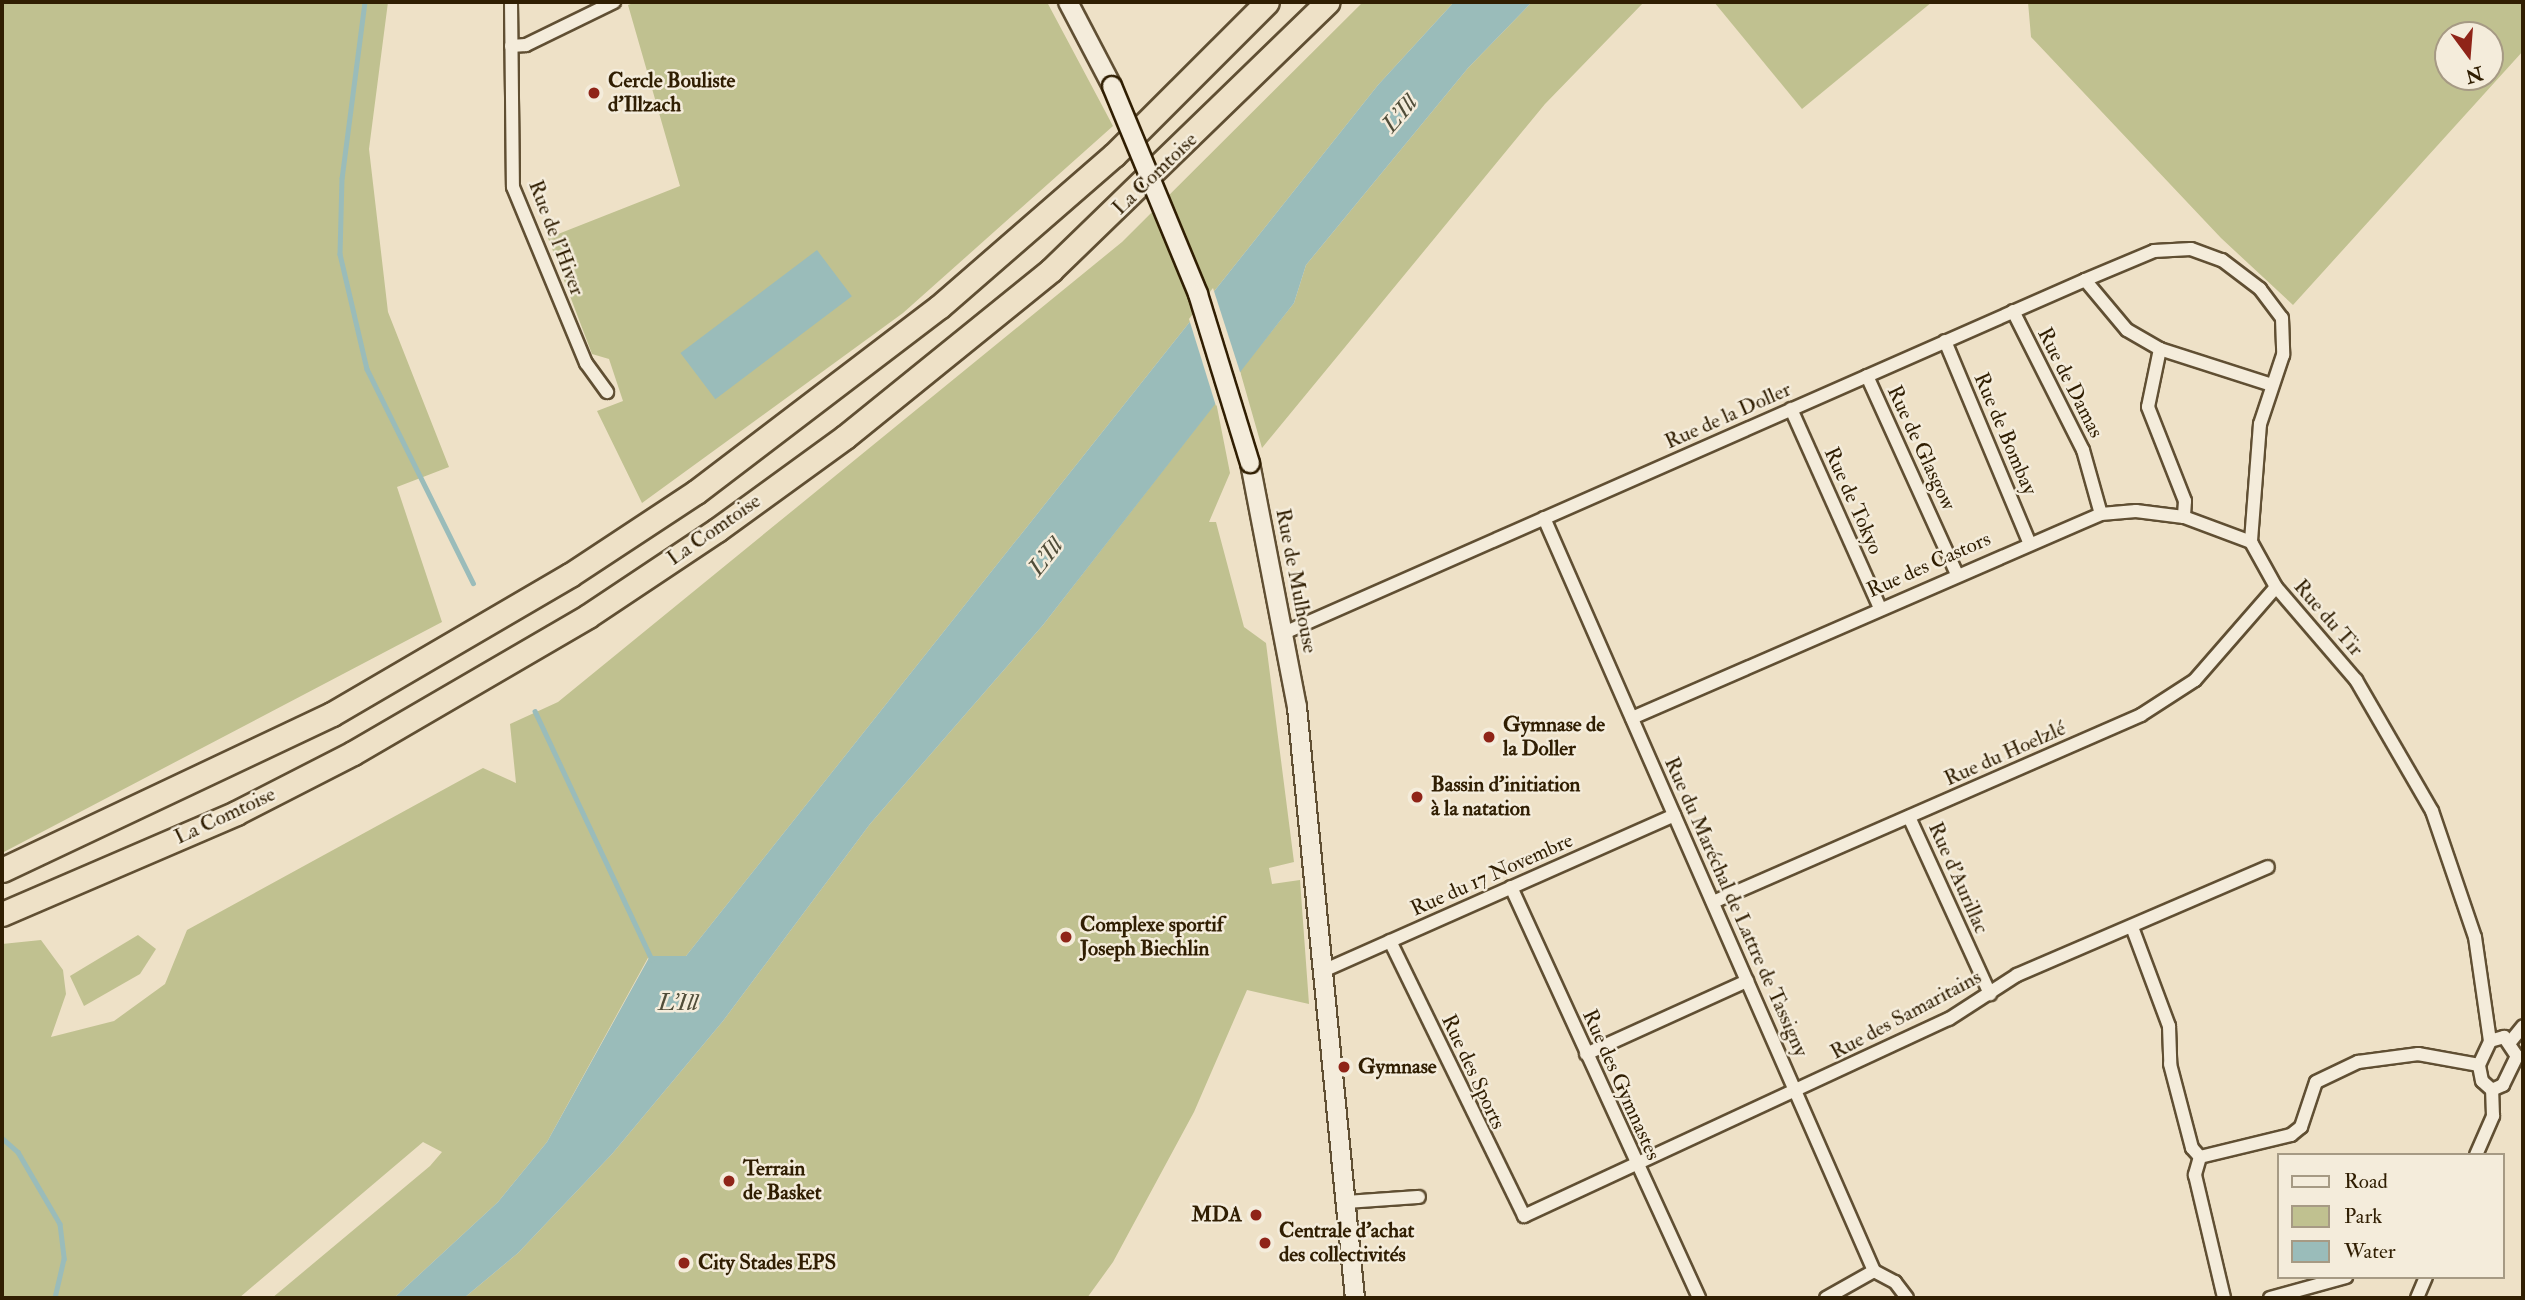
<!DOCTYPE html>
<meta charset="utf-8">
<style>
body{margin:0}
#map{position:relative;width:2525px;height:1300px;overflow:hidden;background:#eee1c7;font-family:"IM FELL Double Pica",serif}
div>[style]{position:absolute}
.green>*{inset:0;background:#c0c190}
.water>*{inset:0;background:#9abcba;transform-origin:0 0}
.pier>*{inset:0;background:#eee1c7}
.stream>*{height:4.5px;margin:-2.25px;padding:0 2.25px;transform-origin:2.25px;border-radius:2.25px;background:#9abcba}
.roads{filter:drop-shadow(2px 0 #604f33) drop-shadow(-2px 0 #604f33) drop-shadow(0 2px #604f33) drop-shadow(0 -2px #604f33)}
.minor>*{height:12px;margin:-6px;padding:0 6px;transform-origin:6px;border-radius:6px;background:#f4ecdb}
.secondary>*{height:18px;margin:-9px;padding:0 9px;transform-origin:9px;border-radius:9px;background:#f4ecdb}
.motorway>*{height:23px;margin:-11.5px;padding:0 11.5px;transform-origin:11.5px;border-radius:11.5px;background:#eee1c7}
.bridges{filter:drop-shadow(2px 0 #301e02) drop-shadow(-2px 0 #301e02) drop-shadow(0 2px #301e02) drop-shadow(0 -2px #301e02)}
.secondary-bridge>*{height:18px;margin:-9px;padding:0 9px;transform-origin:9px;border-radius:9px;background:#f4ecdb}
.dots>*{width:19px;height:19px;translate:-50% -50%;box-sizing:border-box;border:4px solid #f4ecdb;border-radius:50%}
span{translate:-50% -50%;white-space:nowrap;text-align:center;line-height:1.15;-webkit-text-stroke:5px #f4ecdb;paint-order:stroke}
.poi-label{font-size:21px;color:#301e02;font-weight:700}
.left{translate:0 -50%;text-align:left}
.right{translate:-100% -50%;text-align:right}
.street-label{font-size:21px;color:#301e02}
.water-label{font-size:23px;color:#504d39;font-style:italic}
.frame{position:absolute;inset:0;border:4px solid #301e02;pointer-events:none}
.legend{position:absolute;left:2277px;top:1153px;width:228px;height:126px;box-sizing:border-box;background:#f4ecdb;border:2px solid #a69a84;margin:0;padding:9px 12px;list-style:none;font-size:21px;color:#301e02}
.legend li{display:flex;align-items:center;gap:14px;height:35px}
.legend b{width:35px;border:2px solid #a69a84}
.north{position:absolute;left:2434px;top:21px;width:70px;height:70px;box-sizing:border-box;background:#f4ecdb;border:2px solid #a69a84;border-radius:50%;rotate:164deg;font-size:19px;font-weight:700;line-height:28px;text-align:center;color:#301e02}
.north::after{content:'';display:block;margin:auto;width:24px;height:32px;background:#8f2418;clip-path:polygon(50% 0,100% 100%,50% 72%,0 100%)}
</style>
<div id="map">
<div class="green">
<i style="clip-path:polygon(2px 2px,388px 2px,369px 149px,388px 312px,449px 467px,397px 487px,442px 622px,2px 853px)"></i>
<i style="clip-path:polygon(636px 2px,1047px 2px,1113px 126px,903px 313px,642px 503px,597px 411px,623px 401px,609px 359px,592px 354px,548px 238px,680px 186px,628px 5px)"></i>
<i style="clip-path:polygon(1363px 2px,1454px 2px,1378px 85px,686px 956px,649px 956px,547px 1142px,498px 1202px,394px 1298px,272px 1298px,430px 1166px,442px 1152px,423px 1142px,239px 1298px,2px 1298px,2px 944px,41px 940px,63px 970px,66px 994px,51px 1037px,114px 1021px,165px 984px,187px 930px,483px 768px,516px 783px,510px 724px,558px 702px,1122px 242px)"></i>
<i style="clip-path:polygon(1532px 2px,1644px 2px,1545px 104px,1262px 448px,1240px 371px,1294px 303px,1306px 265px,1468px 68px)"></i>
<i style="clip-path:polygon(1714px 2px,1932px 2px,1802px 109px)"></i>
<i style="clip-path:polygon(evenodd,2028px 2px,2523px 2px,2523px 51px,2293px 305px,2221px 238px,2031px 37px,2028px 2px,2448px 35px,2490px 35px,2490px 77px,2448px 77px,2448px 35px)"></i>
<i style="clip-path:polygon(1216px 402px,1230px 473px,1209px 522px,1216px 522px,1244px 627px,1266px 643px,1294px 862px,1269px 868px,1272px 884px,1300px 880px,1309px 1004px,1247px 990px,1194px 1112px,1113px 1262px,1087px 1298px,464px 1298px,518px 1253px,612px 1154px,723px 1021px,870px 824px,1043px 625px)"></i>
<i style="clip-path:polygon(138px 935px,156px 949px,140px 974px,84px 1006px,70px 976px)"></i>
</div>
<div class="water">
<i style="clip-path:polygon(1454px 2px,1532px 2px,1468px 68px,1306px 265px,1294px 303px,1043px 625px,870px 824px,723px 1021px,612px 1154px,518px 1253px,464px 1298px,394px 1298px,498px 1202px,547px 1142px,650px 956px,686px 956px,1378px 85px)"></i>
<i style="left:817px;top:250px;width:58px;height:171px;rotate:53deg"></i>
</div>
<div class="pier">
<i style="clip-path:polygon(1213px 288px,1241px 375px,1216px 406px,1189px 319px)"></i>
</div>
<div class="stream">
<i style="left:365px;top:2px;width:177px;rotate:97.4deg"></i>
<i style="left:342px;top:178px;width:76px;rotate:91.5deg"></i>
<i style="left:340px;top:254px;width:118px;rotate:76.8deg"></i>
<i style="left:367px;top:369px;width:239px;rotate:63.6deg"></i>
<i style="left:535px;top:711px;width:275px;rotate:64.8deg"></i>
<i style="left:2px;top:1138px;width:21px;rotate:41deg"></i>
<i style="left:18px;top:1152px;width:83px;rotate:59.7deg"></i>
<i style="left:60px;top:1224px;width:35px;rotate:83deg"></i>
<i style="left:64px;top:1259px;width:40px;rotate:103deg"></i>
</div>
<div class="roads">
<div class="minor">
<i style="left:511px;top:2px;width:185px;rotate:89.4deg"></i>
<i style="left:513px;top:187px;width:191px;rotate:67.5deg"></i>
<i style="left:586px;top:363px;width:36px;rotate:54deg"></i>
<i style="left:511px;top:46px;width:15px;rotate:-4deg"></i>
<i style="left:526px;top:45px;width:98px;rotate:-26deg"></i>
<i style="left:2085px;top:280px;width:65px;rotate:50deg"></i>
<i style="left:2127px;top:330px;width:38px;rotate:30deg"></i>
<i style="left:2160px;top:349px;width:59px;rotate:101.7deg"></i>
<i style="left:2148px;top:407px;width:101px;rotate:68.5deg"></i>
<i style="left:2185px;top:501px;width:16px;rotate:94deg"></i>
<i style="left:2013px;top:311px;width:156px;rotate:63.3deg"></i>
<i style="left:2083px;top:450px;width:66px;rotate:74.3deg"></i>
<i style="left:1945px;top:341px;width:218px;rotate:67.3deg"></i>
<i style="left:2160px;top:349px;width:114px;rotate:17.8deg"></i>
<i style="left:1867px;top:376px;width:217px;rotate:65.6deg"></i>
<i style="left:1791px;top:409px;width:218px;rotate:65.9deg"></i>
<i style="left:1544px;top:518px;width:822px;rotate:66.33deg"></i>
<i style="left:1874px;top:1271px;width:24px;rotate:28deg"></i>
<i style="left:1895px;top:1282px;width:20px;rotate:53deg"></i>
<i style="left:1284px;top:633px;width:875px;rotate:-23.78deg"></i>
<i style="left:2085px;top:280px;width:75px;rotate:-22.8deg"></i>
<i style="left:2154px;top:251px;width:37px;rotate:-3deg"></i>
<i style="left:2191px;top:249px;width:33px;rotate:20deg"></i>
<i style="left:2222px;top:260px;width:48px;rotate:37.3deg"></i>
<i style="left:2260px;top:289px;width:36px;rotate:53deg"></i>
<i style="left:2282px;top:318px;width:37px;rotate:88deg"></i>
<i style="left:2283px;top:355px;width:73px;rotate:108.4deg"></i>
<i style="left:2260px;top:424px;width:118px;rotate:94.4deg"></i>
<i style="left:2251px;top:542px;width:51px;rotate:60.9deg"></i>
<i style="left:2276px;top:587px;width:123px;rotate:49.3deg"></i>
<i style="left:2356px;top:680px;width:151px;rotate:59.9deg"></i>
<i style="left:2432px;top:811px;width:133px;rotate:71.2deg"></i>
<i style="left:2475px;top:937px;width:105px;rotate:81.8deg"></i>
<i style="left:1632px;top:718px;width:511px;rotate:-23.51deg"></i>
<i style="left:2101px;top:514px;width:35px;rotate:-5deg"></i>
<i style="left:2136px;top:511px;width:48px;rotate:7.1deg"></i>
<i style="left:2184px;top:517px;width:72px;rotate:20.5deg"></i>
<i style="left:1909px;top:817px;width:195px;rotate:65.4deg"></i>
<i style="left:1511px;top:887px;width:452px;rotate:65.4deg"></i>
<i style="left:1713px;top:902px;width:467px;rotate:-23.6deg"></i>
<i style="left:2141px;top:715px;width:64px;rotate:-32.9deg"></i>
<i style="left:2195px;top:680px;width:123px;rotate:-48.9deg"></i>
<i style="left:2132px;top:927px;width:106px;rotate:69.5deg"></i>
<i style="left:2169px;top:1026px;width:38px;rotate:88deg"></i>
<i style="left:2170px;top:1064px;width:87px;rotate:75.3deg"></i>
<i style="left:2192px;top:1148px;width:12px;rotate:48deg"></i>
<i style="left:1390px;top:941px;width:306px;rotate:64deg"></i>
<i style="left:1524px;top:1216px;width:468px;rotate:-24.9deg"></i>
<i style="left:1949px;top:1019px;width:81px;rotate:-32.9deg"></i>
<i style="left:2017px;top:975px;width:273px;rotate:-23.3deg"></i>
<i style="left:1325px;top:970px;width:382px;rotate:-23.9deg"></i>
<i style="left:2504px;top:1037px;width:23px;rotate:56deg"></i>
<i style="left:2517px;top:1056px;width:32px;rotate:116deg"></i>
<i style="left:2503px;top:1085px;width:12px;rotate:156deg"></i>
<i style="left:2492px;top:1090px;width:13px;rotate:-138deg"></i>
<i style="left:2482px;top:1081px;width:16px;rotate:-101deg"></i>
<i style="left:2479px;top:1065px;width:26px;rotate:-65deg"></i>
<i style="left:2490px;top:1041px;width:15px;rotate:-16deg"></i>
<i style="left:2511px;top:1041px;width:19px;rotate:-51deg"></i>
<i style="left:1586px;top:1054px;width:177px;rotate:-24.4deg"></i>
<i style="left:2476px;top:1155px;width:43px;rotate:-66.4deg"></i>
<i style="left:2493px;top:1116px;width:26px;rotate:-92deg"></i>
<i style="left:2200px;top:1157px;width:94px;rotate:-13.6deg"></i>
<i style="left:2291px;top:1135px;width:13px;rotate:-39deg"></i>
<i style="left:2301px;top:1127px;width:47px;rotate:-71.6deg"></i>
<i style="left:2316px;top:1082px;width:47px;rotate:-25.5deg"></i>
<i style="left:2358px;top:1062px;width:61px;rotate:-7.6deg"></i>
<i style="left:2418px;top:1054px;width:62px;rotate:10.2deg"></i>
<i style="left:2200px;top:1157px;width:19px;rotate:106deg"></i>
<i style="left:2195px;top:1175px;width:126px;rotate:76.7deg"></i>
<i style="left:1345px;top:1202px;width:74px;rotate:-3.9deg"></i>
<i style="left:1826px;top:1298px;width:55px;rotate:-29.4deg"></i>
<i style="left:2270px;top:1298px;width:79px;rotate:-15.4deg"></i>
<i style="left:2417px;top:1298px;width:23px;rotate:-67deg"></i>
</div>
<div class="secondary">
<i style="left:1068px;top:2px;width:95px;rotate:62.4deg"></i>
<i style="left:1250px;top:463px;width:248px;rotate:79.1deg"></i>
<i style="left:1297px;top:707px;width:594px;rotate:84.4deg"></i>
</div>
<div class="motorway">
<i style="left:2px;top:870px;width:365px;rotate:-25.3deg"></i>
<i style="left:332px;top:714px;width:276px;rotate:-30.3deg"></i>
<i style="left:570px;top:575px;width:151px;rotate:-33.4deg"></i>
<i style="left:696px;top:492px;width:305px;rotate:-37.3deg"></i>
<i style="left:939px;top:307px;width:232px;rotate:-41deg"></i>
<i style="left:1114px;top:155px;width:216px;rotate:-45deg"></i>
<i style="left:2px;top:914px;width:255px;rotate:-23.3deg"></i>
<i style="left:236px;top:813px;width:131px;rotate:-27.1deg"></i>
<i style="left:353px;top:753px;width:272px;rotate:-30.2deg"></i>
<i style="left:588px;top:616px;width:155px;rotate:-33.7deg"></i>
<i style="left:717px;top:530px;width:158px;rotate:-36deg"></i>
<i style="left:845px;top:437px;width:265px;rotate:-39deg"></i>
<i style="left:1051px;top:270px;width:385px;rotate:-44.1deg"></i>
</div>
</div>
<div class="bridges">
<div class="secondary-bridge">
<i style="left:1112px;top:86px;width:225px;rotate:67.5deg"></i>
<i style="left:1198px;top:294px;width:177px;rotate:72.9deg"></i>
</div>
</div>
<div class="dots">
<i style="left:594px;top:93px;background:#8f2418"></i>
<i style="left:1489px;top:737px;background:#8f2418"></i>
<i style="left:1417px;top:797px;background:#8f2418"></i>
<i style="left:1066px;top:937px;background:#8f2418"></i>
<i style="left:1344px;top:1067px;background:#8f2418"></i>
<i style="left:729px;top:1181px;background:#8f2418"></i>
<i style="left:1256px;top:1215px;background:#8f2418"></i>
<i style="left:1265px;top:1243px;background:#8f2418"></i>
<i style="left:684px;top:1263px;background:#8f2418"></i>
</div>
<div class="poi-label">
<span class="left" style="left:608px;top:93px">Cercle Bouliste<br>d'Illzach</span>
<span class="left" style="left:1503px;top:737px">Gymnase de<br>la Doller</span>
<span class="left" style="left:1431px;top:797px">Bassin d'initiation<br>à la natation</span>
<span class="left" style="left:1080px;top:937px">Complexe sportif<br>Joseph Biechlin</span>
<span class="left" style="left:1358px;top:1067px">Gymnase</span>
<span class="left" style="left:743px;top:1181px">Terrain<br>de Basket</span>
<span class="right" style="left:1242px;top:1215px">MDA</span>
<span class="left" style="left:1279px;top:1243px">Centrale d'achat<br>des collectivités</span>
<span class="left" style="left:698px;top:1263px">City Stades EPS</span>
</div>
<div class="street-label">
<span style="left:1155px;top:174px;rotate:-44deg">La Comtoise</span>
<span style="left:556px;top:238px;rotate:69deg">Rue de l'Hiver</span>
<span style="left:2070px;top:383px;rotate:63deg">Rue de Damas</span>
<span style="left:1728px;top:416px;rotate:-24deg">Rue de la Doller</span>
<span style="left:2005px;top:434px;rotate:67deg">Rue de Bombay</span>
<span style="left:1921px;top:448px;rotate:65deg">Rue de Glasgow</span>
<span style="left:1853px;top:501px;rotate:66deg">Rue de Tokyo</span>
<span style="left:714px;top:530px;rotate:-35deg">La Comtoise</span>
<span style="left:1929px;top:565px;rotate:-24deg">Rue des Castors</span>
<span style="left:1296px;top:581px;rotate:79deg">Rue de Mulhouse</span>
<span style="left:2328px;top:618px;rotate:49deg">Rue du Tir</span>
<span style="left:2005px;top:754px;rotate:-24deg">Rue du Hoelzlé</span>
<span style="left:225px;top:816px;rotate:-25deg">La Comtoise</span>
<span style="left:1492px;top:875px;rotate:-24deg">Rue du 17 Novembre</span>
<span style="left:1958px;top:878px;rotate:66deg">Rue d'Aurillac</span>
<span style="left:1736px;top:907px;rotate:66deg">Rue du Maréchal de Lattre de Tassigny</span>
<span style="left:1906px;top:1015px;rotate:-28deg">Rue des Samaritains</span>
<span style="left:1473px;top:1072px;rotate:65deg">Rue des Sports</span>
<span style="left:1621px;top:1085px;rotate:66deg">Rue des Gymnastes</span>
</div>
<div class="water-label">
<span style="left:1400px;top:114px;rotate:-50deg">L'Ill</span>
<span style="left:1046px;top:557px;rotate:-52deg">L'Ill</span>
<span style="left:678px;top:1003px">L'Ill</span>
</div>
<div class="frame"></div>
<ul class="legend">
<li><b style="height:9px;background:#f4ecdb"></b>Road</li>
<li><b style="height:19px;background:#c0c190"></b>Park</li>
<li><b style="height:19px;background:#9abcba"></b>Water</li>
</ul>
<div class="north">N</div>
</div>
